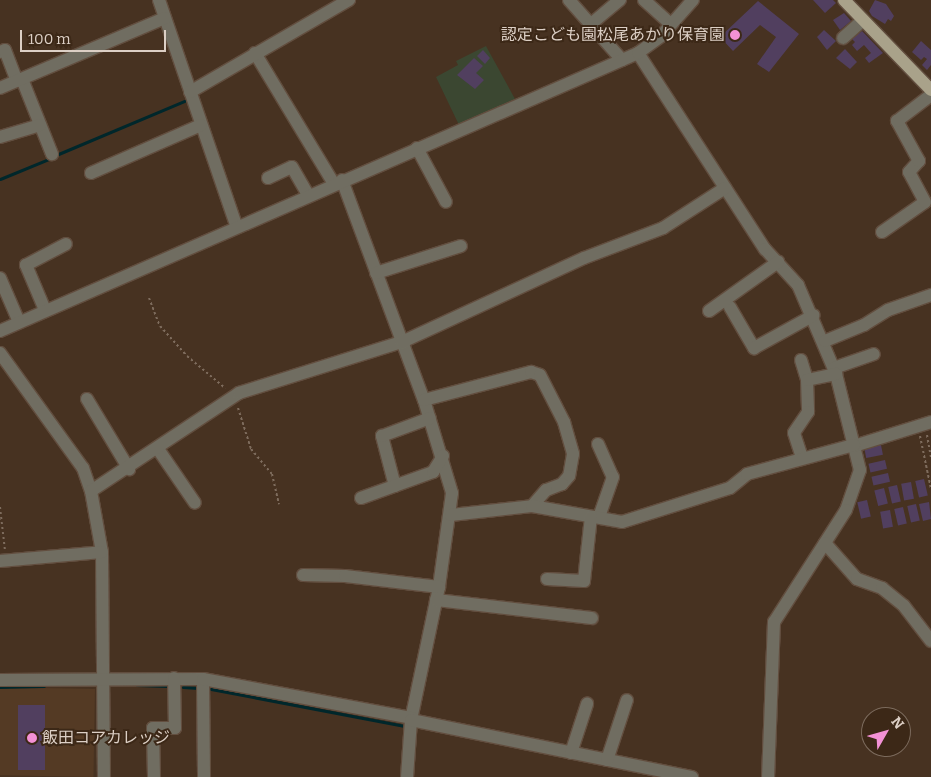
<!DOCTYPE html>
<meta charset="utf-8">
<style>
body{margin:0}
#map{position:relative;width:931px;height:777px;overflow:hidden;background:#473221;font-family:Bitter,"Noto Sans JP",serif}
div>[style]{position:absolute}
.built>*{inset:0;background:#543a24;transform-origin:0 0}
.green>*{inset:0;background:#3b4731}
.stream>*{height:3px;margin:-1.5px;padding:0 1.5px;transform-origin:1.5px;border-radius:1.5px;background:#00272b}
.building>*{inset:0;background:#513f5f;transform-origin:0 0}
.path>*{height:2px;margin-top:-1px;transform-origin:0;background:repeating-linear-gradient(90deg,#7e6c5d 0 2.5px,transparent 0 5px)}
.roads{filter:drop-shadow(1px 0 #624e3f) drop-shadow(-1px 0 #624e3f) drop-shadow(0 1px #624e3f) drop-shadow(0 -1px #624e3f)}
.minor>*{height:12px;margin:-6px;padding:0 6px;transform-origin:6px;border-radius:6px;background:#706d61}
.major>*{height:12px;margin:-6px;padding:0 6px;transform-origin:6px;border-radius:6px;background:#a9a28a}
.dots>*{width:14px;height:14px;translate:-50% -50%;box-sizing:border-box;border:2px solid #3c2817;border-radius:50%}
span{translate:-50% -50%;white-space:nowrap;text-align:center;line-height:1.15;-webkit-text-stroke:4px #3c2817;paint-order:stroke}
.poi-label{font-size:16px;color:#dccfc5}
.right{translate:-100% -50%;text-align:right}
.left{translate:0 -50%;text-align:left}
.north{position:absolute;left:861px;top:707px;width:50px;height:50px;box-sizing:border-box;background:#3c2817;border:1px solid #7c6b5d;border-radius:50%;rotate:52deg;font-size:14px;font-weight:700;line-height:20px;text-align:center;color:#dccfc5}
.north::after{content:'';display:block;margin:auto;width:18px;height:22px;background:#f391d5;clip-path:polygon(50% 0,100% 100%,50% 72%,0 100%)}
.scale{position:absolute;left:20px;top:30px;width:146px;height:22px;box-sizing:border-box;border:2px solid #dccfc5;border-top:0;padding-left:6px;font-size:15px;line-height:18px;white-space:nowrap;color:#dccfc5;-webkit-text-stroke:4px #3c2817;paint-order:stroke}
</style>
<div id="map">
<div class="built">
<i style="left:95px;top:689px;width:88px;height:95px;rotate:91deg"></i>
</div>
<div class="green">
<i style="clip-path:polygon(486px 46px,515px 99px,459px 125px,436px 77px,458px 65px,456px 61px)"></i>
</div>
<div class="stream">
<i style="left:56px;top:155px;width:142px;rotate:-22.8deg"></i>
<i style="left:0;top:179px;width:55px;rotate:-22.4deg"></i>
<i style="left:137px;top:685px;width:30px;rotate:2deg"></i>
<i style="left:0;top:687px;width:44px;rotate:-1.3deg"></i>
<i style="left:183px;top:687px;width:15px;rotate:4deg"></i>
<i style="left:211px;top:689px;width:197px;rotate:10.8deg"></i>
</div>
<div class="building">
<i style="clip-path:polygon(813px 0,833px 0,836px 3px,825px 13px)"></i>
<i style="clip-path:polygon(875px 0,886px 4px,894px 16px,891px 21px,888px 19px,885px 24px,872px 16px,869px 11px)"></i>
<i style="clip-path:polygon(758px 1px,799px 34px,769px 72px,757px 64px,776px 37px,760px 25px,733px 51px,720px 37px)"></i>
<i style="clip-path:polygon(844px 13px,851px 21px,840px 30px,833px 20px)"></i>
<i style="clip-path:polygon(824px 30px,836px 41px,827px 50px,817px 37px)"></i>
<i style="clip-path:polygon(862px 31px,883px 53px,869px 63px,865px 58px,871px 53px,864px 45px,857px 51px,852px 45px,855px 42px,852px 39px)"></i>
<i style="clip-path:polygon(921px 41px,931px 50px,931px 65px,927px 70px,922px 65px,927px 59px,924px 57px,921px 60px,912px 52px)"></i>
<i style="clip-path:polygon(845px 49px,857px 62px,850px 69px,836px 58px)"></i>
<i style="clip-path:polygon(483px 50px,490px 58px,485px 64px,477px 56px)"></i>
<i style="clip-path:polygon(474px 58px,483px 66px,476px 73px,484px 80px,475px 89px,457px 75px)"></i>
<i style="left:881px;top:445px;width:10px;height:17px;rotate:79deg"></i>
<i style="left:885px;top:460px;width:9px;height:17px;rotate:77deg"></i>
<i style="left:888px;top:473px;width:9px;height:17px;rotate:77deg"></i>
<i style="left:924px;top:479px;width:17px;height:9px;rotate:77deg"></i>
<i style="left:911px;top:482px;width:17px;height:10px;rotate:80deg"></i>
<i style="left:897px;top:485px;width:17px;height:9px;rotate:77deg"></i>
<i style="left:884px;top:488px;width:16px;height:10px;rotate:76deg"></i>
<i style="left:867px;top:500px;width:17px;height:10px;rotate:77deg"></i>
<i style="clip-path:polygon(929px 502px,931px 519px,923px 521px,919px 504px)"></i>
<i style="left:916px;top:504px;width:17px;height:9px;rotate:77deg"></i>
<i style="left:903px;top:507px;width:17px;height:9px;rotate:77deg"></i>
<i style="left:890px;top:510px;width:17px;height:10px;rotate:80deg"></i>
<i style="left:18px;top:705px;width:27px;height:65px"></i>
</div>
<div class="path">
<i style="left:149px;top:298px;width:30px;rotate:69deg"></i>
<i style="left:160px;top:326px;width:40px;rotate:48deg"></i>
<i style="left:187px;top:356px;width:50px;rotate:40.1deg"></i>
<i style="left:238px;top:408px;width:43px;rotate:72.4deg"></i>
<i style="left:251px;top:449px;width:33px;rotate:50deg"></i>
<i style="left:272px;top:474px;width:31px;rotate:77deg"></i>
<i style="left:927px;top:435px;width:23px;rotate:80deg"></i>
<i style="left:920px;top:436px;width:54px;rotate:78.3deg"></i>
<i style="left:0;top:507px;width:44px;rotate:83.5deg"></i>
</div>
<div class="roads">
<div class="minor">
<i style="left:159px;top:0;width:238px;rotate:71.1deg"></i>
<i style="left:569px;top:0;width:80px;rotate:48.5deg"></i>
<i style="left:644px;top:0;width:36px;rotate:42deg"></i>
<i style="left:591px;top:24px;width:38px;rotate:-40deg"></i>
<i style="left:843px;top:38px;width:27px;rotate:-42deg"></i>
<i style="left:0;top:52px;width:5px;rotate:-22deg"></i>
<i style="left:5px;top:50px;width:33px;rotate:69deg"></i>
<i style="left:255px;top:53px;width:153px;rotate:58.9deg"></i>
<i style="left:638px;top:53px;width:234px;rotate:57.1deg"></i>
<i style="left:765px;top:249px;width:49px;rotate:47.5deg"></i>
<i style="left:798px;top:285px;width:97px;rotate:66.9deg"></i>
<i style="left:836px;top:374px;width:99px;rotate:76deg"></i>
<i style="left:860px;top:470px;width:42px;rotate:109.3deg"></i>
<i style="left:846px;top:510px;width:133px;rotate:122.7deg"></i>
<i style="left:774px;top:622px;width:155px;rotate:92.2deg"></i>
<i style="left:22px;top:79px;width:81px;rotate:68.2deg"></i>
<i style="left:0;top:88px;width:179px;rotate:-23deg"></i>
<i style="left:190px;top:92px;width:184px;rotate:-30.1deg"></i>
<i style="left:0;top:137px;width:42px;rotate:-16.7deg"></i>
<i style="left:417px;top:148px;width:61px;rotate:61.8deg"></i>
<i style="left:91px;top:173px;width:120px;rotate:-23.6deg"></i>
<i style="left:268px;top:178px;width:26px;rotate:-25deg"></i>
<i style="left:292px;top:167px;width:32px;rotate:60deg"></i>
<i style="left:342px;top:180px;width:235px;rotate:69.6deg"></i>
<i style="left:424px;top:400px;width:97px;rotate:73.2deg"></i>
<i style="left:452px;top:493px;width:95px;rotate:97.9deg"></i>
<i style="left:439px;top:587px;width:136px;rotate:101.9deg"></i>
<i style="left:411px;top:720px;width:57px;rotate:94deg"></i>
<i style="left:882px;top:232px;width:52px;rotate:-34.9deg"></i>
<i style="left:925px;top:202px;width:34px;rotate:-118deg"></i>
<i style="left:909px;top:172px;width:15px;rotate:-48deg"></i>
<i style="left:919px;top:161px;width:46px;rotate:-118.8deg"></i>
<i style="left:897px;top:121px;width:43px;rotate:-37.4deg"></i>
<i style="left:376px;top:273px;width:89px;rotate:-17.6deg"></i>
<i style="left:0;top:278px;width:48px;rotate:66.6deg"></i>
<i style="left:730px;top:307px;width:48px;rotate:59.7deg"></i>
<i style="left:754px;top:348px;width:68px;rotate:-28.8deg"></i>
<i style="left:45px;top:310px;width:49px;rotate:-112.9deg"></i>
<i style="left:26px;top:265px;width:45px;rotate:-27.7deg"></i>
<i style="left:709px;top:311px;width:85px;rotate:-35.4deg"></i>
<i style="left:0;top:331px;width:696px;rotate:-23.54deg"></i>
<i style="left:638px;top:53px;width:29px;rotate:-36deg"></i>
<i style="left:661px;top:36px;width:48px;rotate:-48.4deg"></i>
<i style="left:825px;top:341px;width:42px;rotate:-22.3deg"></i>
<i style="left:864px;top:325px;width:28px;rotate:-32deg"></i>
<i style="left:888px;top:310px;width:46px;rotate:-19.2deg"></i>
<i style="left:0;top:353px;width:142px;rotate:54.2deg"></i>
<i style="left:83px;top:468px;width:24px;rotate:71deg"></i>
<i style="left:91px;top:491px;width:62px;rotate:79.8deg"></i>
<i style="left:102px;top:552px;width:225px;rotate:89.5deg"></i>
<i style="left:801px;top:360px;width:21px;rotate:73deg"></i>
<i style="left:807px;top:380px;width:32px;rotate:88deg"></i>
<i style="left:808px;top:412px;width:25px;rotate:124deg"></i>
<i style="left:794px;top:433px;width:26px;rotate:72deg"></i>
<i style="left:834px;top:368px;width:42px;rotate:-19.3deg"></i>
<i style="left:807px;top:380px;width:30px;rotate:-12deg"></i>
<i style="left:87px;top:399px;width:82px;rotate:59deg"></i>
<i style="left:424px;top:400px;width:111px;rotate:-14.7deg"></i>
<i style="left:531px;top:372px;width:9px;rotate:18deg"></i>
<i style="left:540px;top:375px;width:53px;rotate:62.9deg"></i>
<i style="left:564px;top:422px;width:33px;rotate:74deg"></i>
<i style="left:573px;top:454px;width:22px;rotate:100deg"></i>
<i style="left:569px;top:476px;width:11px;rotate:131deg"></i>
<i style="left:562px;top:484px;width:17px;rotate:159deg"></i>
<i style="left:546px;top:490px;width:21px;rotate:131deg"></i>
<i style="left:598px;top:444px;width:36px;rotate:66deg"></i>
<i style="left:613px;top:477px;width:42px;rotate:109.3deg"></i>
<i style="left:854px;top:446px;width:81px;rotate:-17.3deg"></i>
<i style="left:158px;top:449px;width:65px;rotate:55.6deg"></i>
<i style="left:395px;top:486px;width:52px;rotate:-104.6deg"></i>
<i style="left:382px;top:436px;width:51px;rotate:-20.6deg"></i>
<i style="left:91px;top:491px;width:178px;rotate:-33.5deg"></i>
<i style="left:239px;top:393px;width:171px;rotate:-17.4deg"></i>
<i style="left:402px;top:342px;width:200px;rotate:-24.8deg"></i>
<i style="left:584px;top:258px;width:85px;rotate:-20.8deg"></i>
<i style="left:663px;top:228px;width:74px;rotate:-32.8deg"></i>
<i style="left:361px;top:498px;width:77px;rotate:-19.9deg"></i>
<i style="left:433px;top:472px;width:19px;rotate:-58deg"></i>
<i style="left:451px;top:515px;width:81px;rotate:-6.3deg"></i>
<i style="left:532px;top:506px;width:91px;rotate:10.1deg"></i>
<i style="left:622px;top:522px;width:113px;rotate:-17.5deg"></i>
<i style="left:730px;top:488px;width:22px;rotate:-39deg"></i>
<i style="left:747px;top:474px;width:111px;rotate:-15.2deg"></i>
<i style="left:825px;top:543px;width:48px;rotate:48.4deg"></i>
<i style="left:857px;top:579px;width:27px;rotate:20deg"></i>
<i style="left:882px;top:588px;width:28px;rotate:39deg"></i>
<i style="left:904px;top:606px;width:44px;rotate:52.4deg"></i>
<i style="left:0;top:561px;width:102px;rotate:-5deg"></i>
<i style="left:303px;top:575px;width:42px;rotate:1.4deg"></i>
<i style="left:345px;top:576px;width:95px;rotate:6.7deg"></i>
<i style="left:547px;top:579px;width:37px;rotate:3deg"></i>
<i style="left:584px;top:581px;width:64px;rotate:-83.8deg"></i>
<i style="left:436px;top:600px;width:157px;rotate:6.6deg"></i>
<i style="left:203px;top:679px;width:98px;rotate:89.4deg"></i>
<i style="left:0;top:680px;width:203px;rotate:-0.3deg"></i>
<i style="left:203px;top:679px;width:213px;rotate:10.6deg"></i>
<i style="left:411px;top:720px;width:287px;rotate:11.5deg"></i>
<i style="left:571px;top:753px;width:52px;rotate:-71.9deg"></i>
<i style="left:607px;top:760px;width:63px;rotate:-71.6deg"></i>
<i style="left:154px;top:777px;width:49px;rotate:-91.2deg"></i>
<i style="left:153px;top:728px;width:22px"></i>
<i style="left:175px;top:728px;width:50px;rotate:-91.1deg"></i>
</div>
<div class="major">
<i style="left:844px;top:0;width:125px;rotate:46deg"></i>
</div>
</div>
<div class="dots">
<i style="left:735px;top:35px;background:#f391d5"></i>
<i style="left:32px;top:738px;background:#f391d5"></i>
</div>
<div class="poi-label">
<span class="right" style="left:725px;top:35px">認定こども園松尾あかり保育園</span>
<span class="left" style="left:42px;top:738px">飯田コアカレッジ</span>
</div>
<div class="north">N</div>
<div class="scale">100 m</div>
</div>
